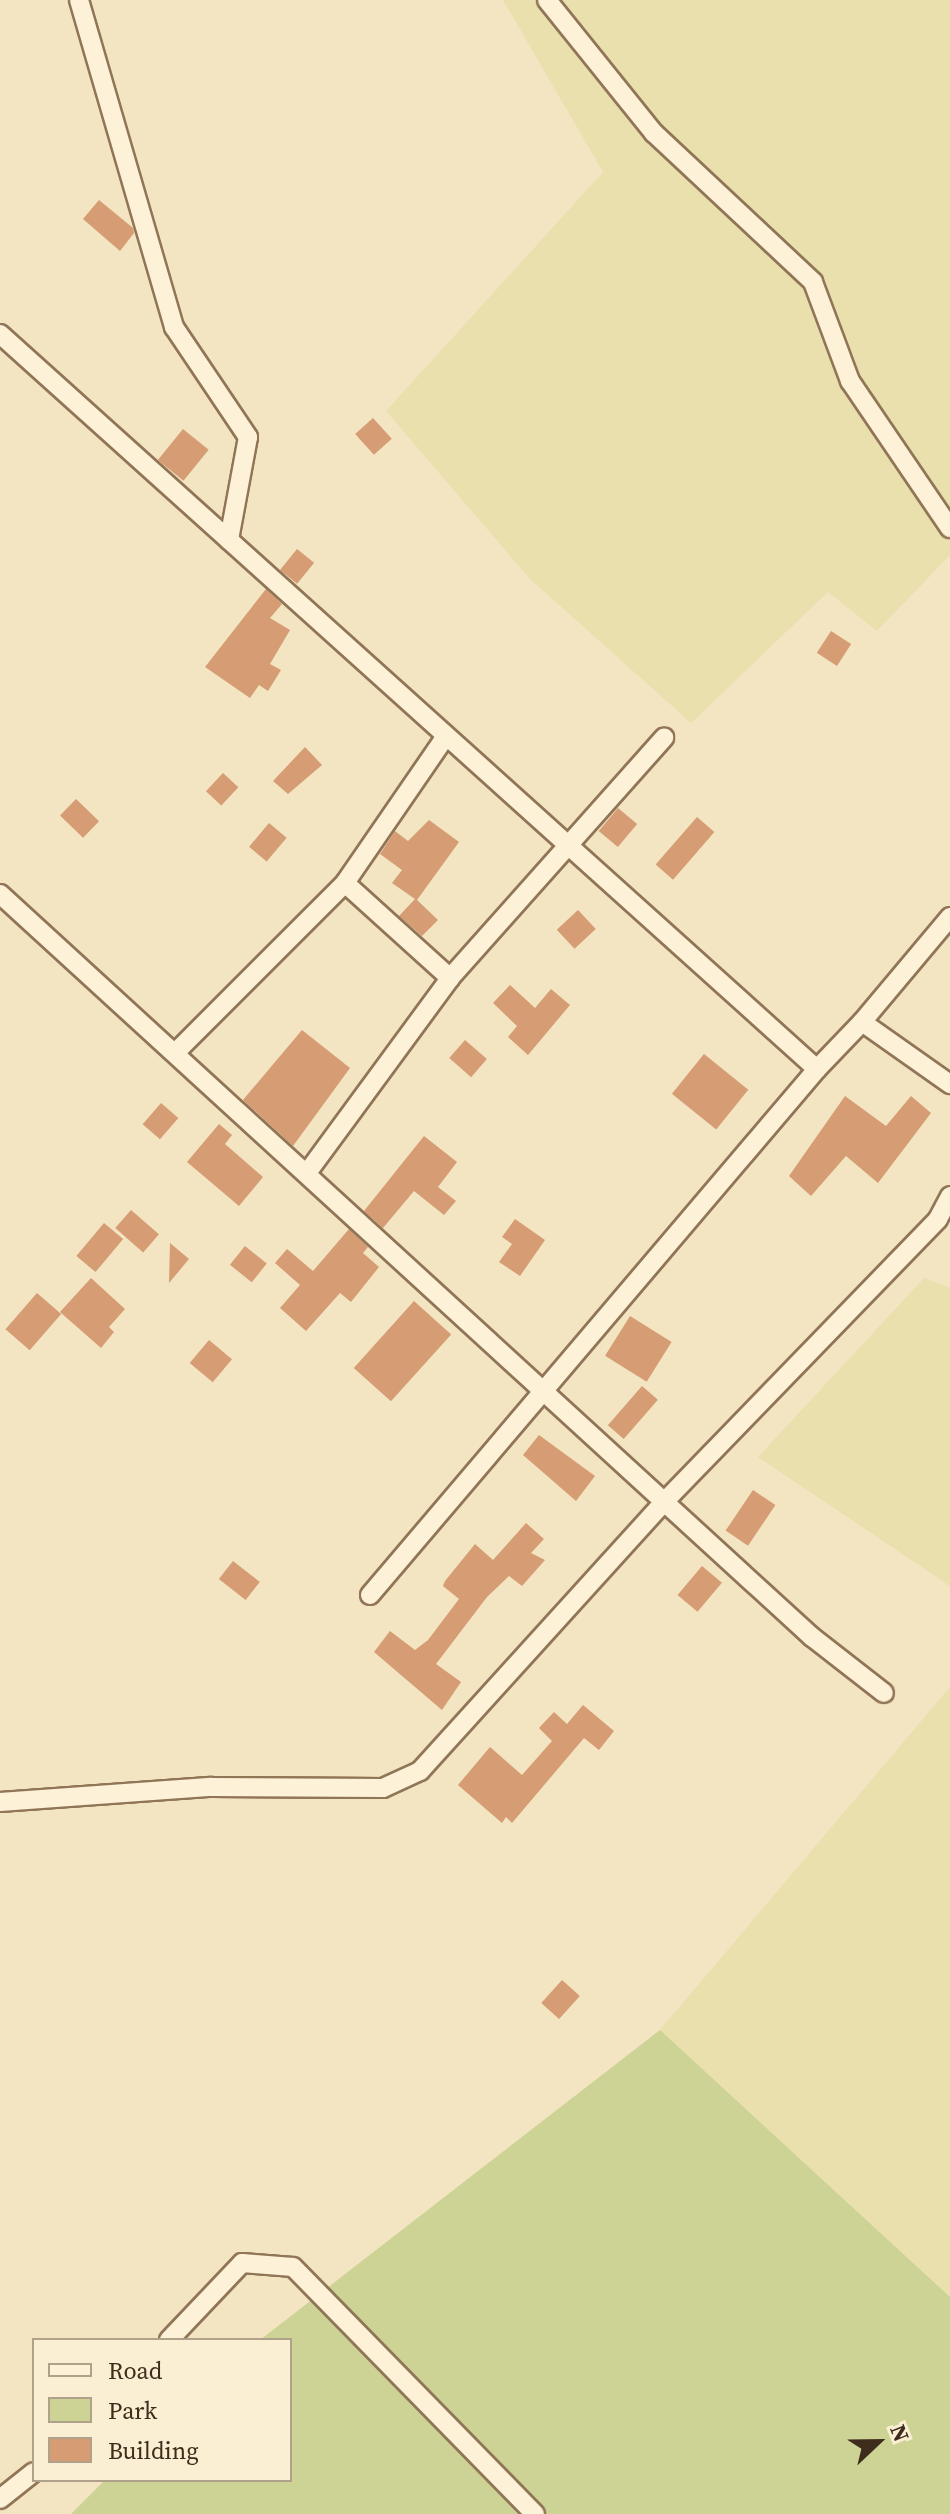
<!DOCTYPE html>
<style>
body{margin:0}
#map{position:relative;width:950px;height:2514px;overflow:hidden;background:#f3e4c2;font-family:"Source Serif 4",serif}
div>[style]{position:absolute}
.farmland>*{inset:0;background:#eae0ae}
.green>*{inset:0;background:#ccd394}
.building>*{inset:0;background:#d69c73;transform-origin:0 0}
.roads{filter:drop-shadow(2px 0 #907557) drop-shadow(-2px 0 #907557) drop-shadow(0 2px #907557) drop-shadow(0 -2px #907557)}
.minor>*{height:18px;margin:-9px;padding:0 9px;transform-origin:9px;border-radius:9px;background:#fdf1d7}
span{translate:-50% -50%;white-space:nowrap;text-align:center;line-height:1.15;-webkit-text-stroke:6px #faeed3;paint-order:stroke}
.legend{position:absolute;left:32px;top:2338px;width:260px;height:144px;box-sizing:border-box;background:#faeed3;border:2px solid #afa18a;margin:0;padding:10px 14px;list-style:none;font-size:24px;color:#3e2d1c}
.legend li{display:flex;align-items:center;gap:16px;height:40px}
.legend b{width:40px;border:2px solid #afa18a}
.north{position:absolute;left:838px;top:2402px;width:80px;height:80px;-webkit-text-stroke:6px #faeed3;paint-order:stroke;rotate:68deg;font-size:22px;font-weight:700;line-height:32px;text-align:center;color:#3e2d1c}
.north::after{content:'';display:block;margin:auto;width:28px;height:36px;background:#3e2d1c;clip-path:polygon(50% 0,100% 100%,50% 72%,0 100%)}
</style>
<div id="map">
<div class="farmland">
<i style="clip-path:polygon(503px 0,950px 0,950px 555px,877px 631px,828px 592px,691px 723px,529px 578px,386px 411px,603px 172px)"></i>
<i style="clip-path:polygon(924px 1278px,950px 1288px,950px 1586px,758px 1457px)"></i>
<i style="clip-path:polygon(950px 1687px,950px 2297px,660px 2030px)"></i>
</div>
<div class="green">
<i style="clip-path:polygon(660px 2030px,950px 2297px,950px 2514px,71px 2514px,105px 2480px,290px 2480px,290px 2340px,260px 2340px)"></i>
</div>
<div class="building">
<i style="clip-path:polygon(99px 200px,133px 228px,134px 233px,120px 251px,83px 219px)"></i>
<i style="left:373px;top:418px;width:28px;height:24px;rotate:48deg"></i>
<i style="left:183px;top:429px;width:33px;height:40px;rotate:39deg"></i>
<i style="left:297px;top:549px;width:22px;height:27px;rotate:39deg"></i>
<i style="clip-path:polygon(266px 589px,282px 604px,270px 618px,290px 630px,270px 664px,281px 670px,268px 691px,259px 685px,250px 698px,205px 667px)"></i>
<i style="left:831px;top:631px;width:24px;height:26px;rotate:33deg"></i>
<i style="clip-path:polygon(305px 747px,322px 765px,288px 794px,273px 781px)"></i>
<i style="left:223px;top:773px;width:21px;height:25px;rotate:43deg"></i>
<i style="left:76px;top:799px;width:32px;height:23px;rotate:44deg"></i>
<i style="left:618px;top:808px;width:25px;height:30px;rotate:40deg"></i>
<i style="left:697px;top:817px;width:23px;height:63px;rotate:41deg"></i>
<i style="clip-path:polygon(429px 820px,459px 842px,417px 900px,438px 920px,422px 936px,399px 916px,415px 899px,392px 883px,402px 870px,380px 854px,395px 831px,408px 841px)"></i>
<i style="left:269px;top:823px;width:23px;height:31px;rotate:40deg"></i>
<i style="left:578px;top:910px;width:26px;height:29px;rotate:47deg"></i>
<i style="clip-path:polygon(510px 985px,535px 1008px,551px 989px,570px 1005px,528px 1055px,508px 1037px,517px 1026px,493px 1003px)"></i>
<i style="clip-path:polygon(302px 1030px,350px 1068px,293px 1146px,243px 1100px)"></i>
<i style="left:465px;top:1040px;width:29px;height:24px;rotate:41deg"></i>
<i style="left:704px;top:1054px;width:57px;height:51px;rotate:39deg"></i>
<i style="clip-path:polygon(845px 1096px,886px 1126px,911px 1096px,931px 1113px,878px 1183px,846px 1156px,811px 1196px,789px 1176px)"></i>
<i style="left:161px;top:1103px;width:23px;height:28px;rotate:41deg"></i>
<i style="clip-path:polygon(219px 1124px,232px 1135px,225px 1144px,263px 1177px,239px 1206px,187px 1162px)"></i>
<i style="clip-path:polygon(424px 1136px,457px 1162px,438px 1187px,456px 1201px,444px 1215px,414px 1191px,383px 1228px,364px 1211px)"></i>
<i style="left:131px;top:1210px;width:37px;height:24px;rotate:41deg"></i>
<i style="clip-path:polygon(515px 1219px,545px 1240px,520px 1276px,499px 1262px,512px 1244px,502px 1237px)"></i>
<i style="left:104px;top:1223px;width:25px;height:43px;rotate:40deg"></i>
<i style="clip-path:polygon(349px 1229px,368px 1247px,363px 1253px,379px 1267px,351px 1302px,340px 1293px,306px 1331px,280px 1308px,300px 1285px,275px 1263px,287px 1249px,313px 1271px)"></i>
<i style="clip-path:polygon(170px 1243px,189px 1259px,169px 1283px)"></i>
<i style="left:245px;top:1246px;width:28px;height:24px;rotate:39deg"></i>
<i style="clip-path:polygon(91px 1278px,125px 1309px,109px 1327px,114px 1332px,101px 1348px,60px 1312px)"></i>
<i style="left:37px;top:1293px;width:32px;height:48px;rotate:41deg"></i>
<i style="left:414px;top:1301px;width:50px;height:90px;rotate:42deg"></i>
<i style="left:630px;top:1316px;width:49px;height:47px;rotate:32deg"></i>
<i style="left:209px;top:1340px;width:30px;height:30px;rotate:40deg"></i>
<i style="left:642px;top:1386px;width:21px;height:52px;rotate:41deg"></i>
<i style="clip-path:polygon(539px 1435px,595px 1476px,576px 1501px,523px 1455px)"></i>
<i style="left:753px;top:1490px;width:27px;height:49px;rotate:34deg"></i>
<i style="clip-path:polygon(526px 1523px,544px 1539px,531px 1553px,545px 1560px,522px 1586px,509px 1576px,487px 1597px,436px 1664px,461px 1682px,442px 1710px,374px 1652px,390px 1631px,415px 1650px,428px 1640px,459px 1599px,443px 1586px,445px 1581px,475px 1544px,493px 1560px)"></i>
<i style="left:233px;top:1561px;width:34px;height:23px;rotate:38deg"></i>
<i style="left:702px;top:1566px;width:26px;height:38px;rotate:40deg"></i>
<i style="clip-path:polygon(583px 1705px,614px 1731px,599px 1750px,584px 1738px,512px 1823px,506px 1817px,502px 1823px,458px 1785px,490px 1747px,522px 1775px,552px 1741px,539px 1728px,554px 1712px,567px 1724px)"></i>
<i style="left:562px;top:1980px;width:24px;height:31px;rotate:42deg"></i>
</div>
<div class="roads">
<div class="minor">
<i style="left:79px;top:0;width:341px;rotate:73.8deg"></i>
<i style="left:174px;top:327px;width:133px;rotate:56.1deg"></i>
<i style="left:248px;top:437px;width:105px;rotate:100.5deg"></i>
<i style="left:547px;top:0;width:171px;rotate:51.2deg"></i>
<i style="left:654px;top:133px;width:218px;rotate:43.1deg"></i>
<i style="left:813px;top:282px;width:106px;rotate:69.5deg"></i>
<i style="left:850px;top:381px;width:178px;rotate:55.8deg"></i>
<i style="left:0;top:334px;width:1099px;rotate:41.98deg"></i>
<i style="left:817px;top:1069px;width:65px;rotate:-46.2deg"></i>
<i style="left:862px;top:1022px;width:108px;rotate:35.2deg"></i>
<i style="left:446px;top:736px;width:178px;rotate:124.5deg"></i>
<i style="left:345px;top:883px;width:142px;rotate:42.1deg"></i>
<i style="left:450px;top:978px;width:322px;rotate:-48.3deg"></i>
<i style="left:0;top:894px;width:1101px;rotate:42.46deg"></i>
<i style="left:812px;top:1637px;width:91px;rotate:37.9deg"></i>
<i style="left:862px;top:1022px;width:137px;rotate:-50deg"></i>
<i style="left:175px;top:1053px;width:240px;rotate:-45deg"></i>
<i style="left:307px;top:1173px;width:242px;rotate:-53.7deg"></i>
<i style="left:370px;top:1595px;width:690px;rotate:-49.64deg"></i>
<i style="left:0;top:1802px;width:212px;rotate:-4.1deg"></i>
<i style="left:211px;top:1787px;width:172px;rotate:0.3deg"></i>
<i style="left:383px;top:1788px;width:41px;rotate:-24.7deg"></i>
<i style="left:420px;top:1771px;width:365px;rotate:-47.8deg"></i>
<i style="left:665px;top:1501px;width:392px;rotate:-45.9deg"></i>
<i style="left:938px;top:1219px;width:26px;rotate:-62deg"></i>
<i style="left:169px;top:2340px;width:106px;rotate:-46.5deg"></i>
<i style="left:242px;top:2263px;width:51px;rotate:4.5deg"></i>
<i style="left:293px;top:2267px;width:346px;rotate:45.6deg"></i>
<i style="left:0;top:2499px;width:43px;rotate:-38.5deg"></i>
</div>
</div>
<ul class="legend">
<li><b style="height:10px;background:#fdf1d7"></b>Road</li>
<li><b style="height:22px;background:#ccd394"></b>Park</li>
<li><b style="height:22px;background:#d69c73"></b>Building</li>
</ul>
<div class="north">N</div>
</div>
